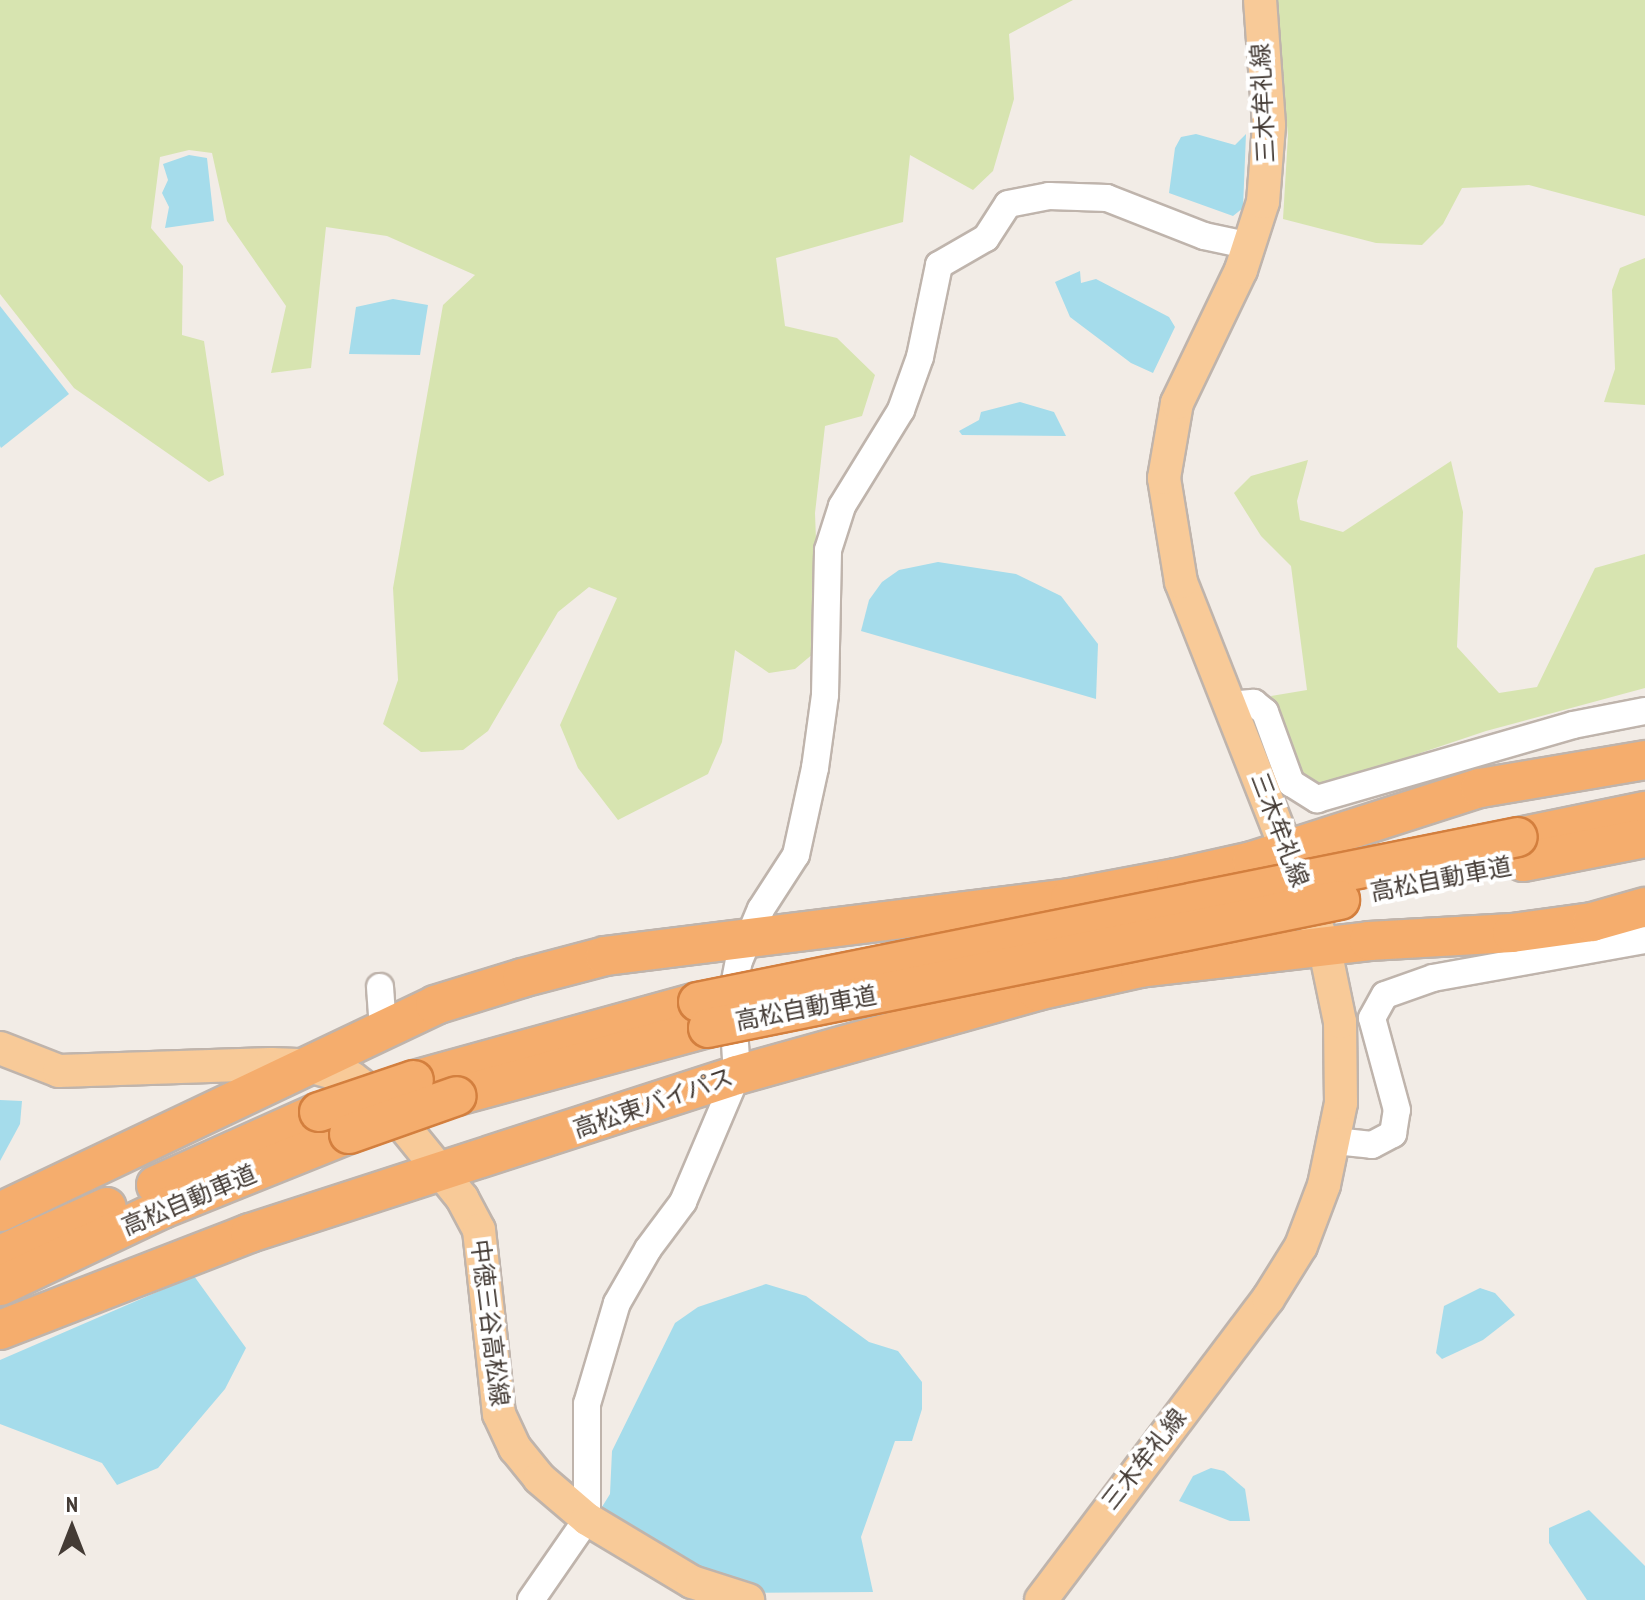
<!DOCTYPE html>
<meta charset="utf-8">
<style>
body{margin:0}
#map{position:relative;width:1645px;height:1600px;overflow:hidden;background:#f2ece6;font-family:"PT Sans Narrow","Noto Sans JP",sans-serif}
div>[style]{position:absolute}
.green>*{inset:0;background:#d7e4b0}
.water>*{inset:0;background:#a5dceb}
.roads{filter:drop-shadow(2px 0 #bfb4ac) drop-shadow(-2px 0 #bfb4ac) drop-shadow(0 2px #bfb4ac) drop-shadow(0 -2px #bfb4ac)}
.minor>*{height:26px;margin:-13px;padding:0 13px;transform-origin:13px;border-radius:13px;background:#fff}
.major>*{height:32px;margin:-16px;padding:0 16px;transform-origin:16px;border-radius:16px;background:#f8ca98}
.highway>*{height:38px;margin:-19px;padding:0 19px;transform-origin:19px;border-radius:19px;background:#f5ad6d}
.bridges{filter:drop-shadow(2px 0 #d37f3e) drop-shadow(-2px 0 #d37f3e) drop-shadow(0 2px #d37f3e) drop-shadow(0 -2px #d37f3e)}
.highway-bridge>*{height:38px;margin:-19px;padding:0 19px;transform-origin:19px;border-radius:19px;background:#f5ad6d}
span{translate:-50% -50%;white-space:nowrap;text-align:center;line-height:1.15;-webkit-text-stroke:8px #fff;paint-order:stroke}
.street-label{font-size:24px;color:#443b35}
.north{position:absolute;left:32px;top:1488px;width:80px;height:80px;-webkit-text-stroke:6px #fff;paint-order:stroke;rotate:0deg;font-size:22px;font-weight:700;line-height:32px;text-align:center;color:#443b35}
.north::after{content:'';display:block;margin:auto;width:28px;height:36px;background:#443b35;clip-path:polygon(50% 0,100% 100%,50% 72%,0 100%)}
</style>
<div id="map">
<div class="green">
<i style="clip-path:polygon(0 0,1073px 0,1009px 34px,1014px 99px,993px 171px,973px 190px,910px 155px,903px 222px,776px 258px,785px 326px,837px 338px,875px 375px,862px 416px,825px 426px,815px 513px,820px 648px,795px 669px,769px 673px,735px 650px,722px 742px,708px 774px,618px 820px,578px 768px,560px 725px,617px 598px,589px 587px,558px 612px,488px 731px,463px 750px,421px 752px,383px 724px,398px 680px,393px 588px,443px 305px,475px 275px,387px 236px,326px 227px,311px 368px,271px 373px,286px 306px,227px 221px,212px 153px,189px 150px,160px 157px,151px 228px,183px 266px,182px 335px,204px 341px,224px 475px,209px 482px,74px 388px,0 294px)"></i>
<i style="clip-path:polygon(1274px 0,1645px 0,1645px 216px,1529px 185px,1462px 188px,1443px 224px,1422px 245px,1376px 243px,1283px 219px,1288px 135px)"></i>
<i style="clip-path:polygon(1645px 258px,1645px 405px,1604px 402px,1615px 369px,1612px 290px,1620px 268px)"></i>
<i style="clip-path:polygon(1308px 460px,1297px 501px,1300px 520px,1343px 532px,1451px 461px,1463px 512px,1457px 647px,1499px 693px,1537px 687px,1595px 568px,1645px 554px,1645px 688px,1486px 731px,1316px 788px,1297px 770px,1271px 696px,1307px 690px,1291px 566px,1261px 536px,1234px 493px,1251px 476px)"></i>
</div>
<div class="water">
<i style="clip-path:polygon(1196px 134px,1235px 145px,1246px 134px,1243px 208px,1233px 216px,1169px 193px,1175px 148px,1181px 137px)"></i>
<i style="clip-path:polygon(189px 155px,207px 158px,214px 221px,165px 228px,169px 207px,162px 193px,168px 180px,163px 164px)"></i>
<i style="clip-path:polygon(1080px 271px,1081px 283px,1096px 279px,1169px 317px,1175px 327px,1153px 373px,1131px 363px,1070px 317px,1055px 282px)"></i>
<i style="clip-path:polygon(393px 299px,428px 305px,420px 355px,349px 354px,356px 307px)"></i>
<i style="clip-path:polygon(0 306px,69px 394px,1px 448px,0 446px)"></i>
<i style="clip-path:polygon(1020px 402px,1054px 412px,1066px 436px,962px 435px,959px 431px,979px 420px,981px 412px)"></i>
<i style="clip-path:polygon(938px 562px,1016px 574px,1061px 596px,1098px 644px,1096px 699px,861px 631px,869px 600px,882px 582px,899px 570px)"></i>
<i style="clip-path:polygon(0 1100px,22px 1101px,20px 1124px,0 1161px)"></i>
<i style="clip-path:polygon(194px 1276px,246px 1348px,225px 1389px,158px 1468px,117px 1485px,102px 1463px,0 1424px,0 1360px)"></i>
<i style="clip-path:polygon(766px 1284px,806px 1296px,869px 1342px,898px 1351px,922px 1382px,922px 1409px,912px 1441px,895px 1441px,861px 1537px,873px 1592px,745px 1593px,597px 1515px,610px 1494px,612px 1451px,675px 1323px,698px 1307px)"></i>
<i style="clip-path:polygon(1480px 1288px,1495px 1293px,1515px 1315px,1483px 1340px,1442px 1359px,1436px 1353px,1444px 1306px)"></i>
<i style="clip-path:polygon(1211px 1468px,1224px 1471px,1245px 1489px,1250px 1521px,1230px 1521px,1179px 1501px,1193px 1476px)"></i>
<i style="clip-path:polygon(1589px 1510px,1645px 1566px,1645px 1600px,1587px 1600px,1549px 1543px,1549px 1528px)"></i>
</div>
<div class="roads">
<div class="minor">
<i style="left:1229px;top:705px;width:25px;rotate:-5deg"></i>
<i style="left:1254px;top:703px;width:14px;rotate:39deg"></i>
<i style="left:1265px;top:712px;width:76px;rotate:69.9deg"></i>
<i style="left:1291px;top:783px;width:31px;rotate:32deg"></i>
<i style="left:1317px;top:799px;width:266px;rotate:-16.1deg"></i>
<i style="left:1573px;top:725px;width:73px;rotate:-11deg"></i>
<i style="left:380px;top:987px;width:42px;rotate:85.9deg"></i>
<i style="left:1335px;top:1141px;width:37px;rotate:6deg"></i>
<i style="left:1372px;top:1145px;width:24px;rotate:-28deg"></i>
<i style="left:1393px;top:1134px;width:24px;rotate:-81deg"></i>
<i style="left:1397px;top:1110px;width:95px;rotate:-105.2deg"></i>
<i style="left:1372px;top:1018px;width:26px;rotate:-61deg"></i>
<i style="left:1385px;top:995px;width:51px;rotate:-19.5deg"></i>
<i style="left:1433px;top:978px;width:215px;rotate:-10.2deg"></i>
<i style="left:531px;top:1600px;width:98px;rotate:-55.3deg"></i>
<i style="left:587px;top:1519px;width:115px;rotate:-90deg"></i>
<i style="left:587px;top:1404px;width:105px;rotate:-73.5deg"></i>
<i style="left:617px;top:1303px;width:62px;rotate:-60.1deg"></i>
<i style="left:648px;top:1249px;width:59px;rotate:-53.3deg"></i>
<i style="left:683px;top:1202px;width:138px;rotate:-67deg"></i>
<i style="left:737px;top:1075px;width:79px;rotate:-93.6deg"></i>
<i style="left:732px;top:996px;width:36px;rotate:-79deg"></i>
<i style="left:739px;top:961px;width:56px;rotate:-67.1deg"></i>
<i style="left:761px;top:909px;width:64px;rotate:-57.1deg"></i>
<i style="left:796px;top:855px;width:89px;rotate:-77.7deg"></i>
<i style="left:815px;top:768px;width:74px;rotate:-82.2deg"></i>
<i style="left:825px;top:695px;width:145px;rotate:-88.8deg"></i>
<i style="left:828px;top:550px;width:46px;rotate:-72.3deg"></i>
<i style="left:842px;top:506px;width:113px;rotate:-58.4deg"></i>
<i style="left:901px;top:410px;width:56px;rotate:-70.3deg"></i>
<i style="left:920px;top:357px;width:94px;rotate:-78.3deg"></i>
<i style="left:939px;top:265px;width:54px;rotate:-29.9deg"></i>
<i style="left:986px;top:238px;width:40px;rotate:-57.1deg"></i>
<i style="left:1008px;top:204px;width:42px;rotate:-11deg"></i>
<i style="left:1049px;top:196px;width:58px;rotate:2deg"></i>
<i style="left:1107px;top:198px;width:104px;rotate:21.4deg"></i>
<i style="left:1204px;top:236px;width:48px;rotate:12deg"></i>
</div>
<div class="major">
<i style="left:0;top:1048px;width:63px;rotate:21.3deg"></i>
<i style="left:59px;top:1071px;width:212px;rotate:-1.9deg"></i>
<i style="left:271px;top:1064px;width:34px;rotate:2deg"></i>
<i style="left:305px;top:1065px;width:49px;rotate:15.5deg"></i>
<i style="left:352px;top:1078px;width:40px;rotate:37deg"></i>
<i style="left:384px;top:1102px;width:124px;rotate:50.9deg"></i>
<i style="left:462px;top:1198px;width:36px;rotate:62deg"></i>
<i style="left:479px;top:1230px;width:185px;rotate:83.8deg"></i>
<i style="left:499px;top:1414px;width:38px;rotate:65deg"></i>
<i style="left:515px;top:1448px;width:38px;rotate:51deg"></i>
<i style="left:539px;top:1478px;width:63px;rotate:40.5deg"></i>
<i style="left:587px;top:1519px;width:122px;rotate:31deg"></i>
<i style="left:692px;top:1582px;width:59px;rotate:17.8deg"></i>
<i style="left:1041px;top:1600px;width:377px;rotate:-53deg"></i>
<i style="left:1268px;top:1299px;width:62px;rotate:-58.1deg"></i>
<i style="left:1301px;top:1246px;width:65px;rotate:-69.3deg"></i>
<i style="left:1324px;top:1185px;width:84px;rotate:-78.3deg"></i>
<i style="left:1341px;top:1103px;width:81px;rotate:-90.7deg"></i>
<i style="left:1340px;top:1022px;width:79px;rotate:-101.7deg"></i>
<i style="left:1324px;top:945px;width:390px;rotate:-111.5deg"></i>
<i style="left:1181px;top:582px;width:105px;rotate:-99.3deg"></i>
<i style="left:1164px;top:478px;width:76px;rotate:-80.2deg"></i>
<i style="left:1177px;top:403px;width:148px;rotate:-64.3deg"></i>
<i style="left:1241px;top:270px;width:71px;rotate:-72.1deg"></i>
<i style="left:1263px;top:202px;width:77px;rotate:-85.5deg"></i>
<i style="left:1269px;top:125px;width:125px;rotate:-94.1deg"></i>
</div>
<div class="highway">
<i style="left:1518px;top:837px;width:130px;rotate:-11.6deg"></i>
<i style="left:1523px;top:862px;width:124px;rotate:-11.1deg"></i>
<i style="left:414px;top:1080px;width:295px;rotate:-15.4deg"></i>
<i style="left:457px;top:1096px;width:260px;rotate:-15.2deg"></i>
<i style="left:156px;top:1185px;width:179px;rotate:-24.1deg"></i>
<i style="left:0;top:1212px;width:482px;rotate:-25.4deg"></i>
<i style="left:435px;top:1005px;width:91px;rotate:-17.2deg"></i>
<i style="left:522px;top:978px;width:86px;rotate:-14.8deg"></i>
<i style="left:605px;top:956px;width:469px;rotate:-7.1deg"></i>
<i style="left:1070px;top:898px;width:108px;rotate:-10.7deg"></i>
<i style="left:1176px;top:878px;width:78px;rotate:-12.6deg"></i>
<i style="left:1252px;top:861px;width:239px;rotate:-17.8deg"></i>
<i style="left:1480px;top:788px;width:167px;rotate:-9.6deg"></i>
<i style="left:0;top:1255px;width:117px;rotate:-24.2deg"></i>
<i style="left:0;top:1286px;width:179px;rotate:-25.4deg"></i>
<i style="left:162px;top:1209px;width:201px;rotate:-21.9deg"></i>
<i style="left:0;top:1330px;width:268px;rotate:-21.2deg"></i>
<i style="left:250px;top:1233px;width:512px;rotate:-17.97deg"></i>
<i style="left:737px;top:1075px;width:312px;rotate:-15.6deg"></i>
<i style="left:1037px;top:991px;width:106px;rotate:-12.6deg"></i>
<i style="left:1140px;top:968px;width:231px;rotate:-6.7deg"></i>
<i style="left:1369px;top:941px;width:143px;rotate:-3.2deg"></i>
<i style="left:1512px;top:933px;width:81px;rotate:-7.8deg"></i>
<i style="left:1592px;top:922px;width:55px;rotate:-15.8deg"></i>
</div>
</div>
<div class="bridges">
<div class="highway-bridge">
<i style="left:698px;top:1002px;width:836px;rotate:-11.38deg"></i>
<i style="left:708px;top:1028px;width:645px;rotate:-11.45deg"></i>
<i style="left:319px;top:1112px;width:100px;rotate:-18.6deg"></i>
<i style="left:349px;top:1134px;width:114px;rotate:-19.4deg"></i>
</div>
</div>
<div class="street-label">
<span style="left:1263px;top:103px;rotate:-93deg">三木牟礼線</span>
<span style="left:1280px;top:830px;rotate:69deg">三木牟礼線</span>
<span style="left:1441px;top:879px;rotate:-11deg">高松自動車道</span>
<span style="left:806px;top:1008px;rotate:-11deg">高松自動車道</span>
<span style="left:653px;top:1103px;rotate:-19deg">高松東バイパス</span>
<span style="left:189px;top:1200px;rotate:-23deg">高松自動車道</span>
<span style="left:490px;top:1323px;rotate:83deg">中徳三谷高松線</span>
<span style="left:1144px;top:1459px;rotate:-52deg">三木牟礼線</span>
</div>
<div class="north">N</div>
</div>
